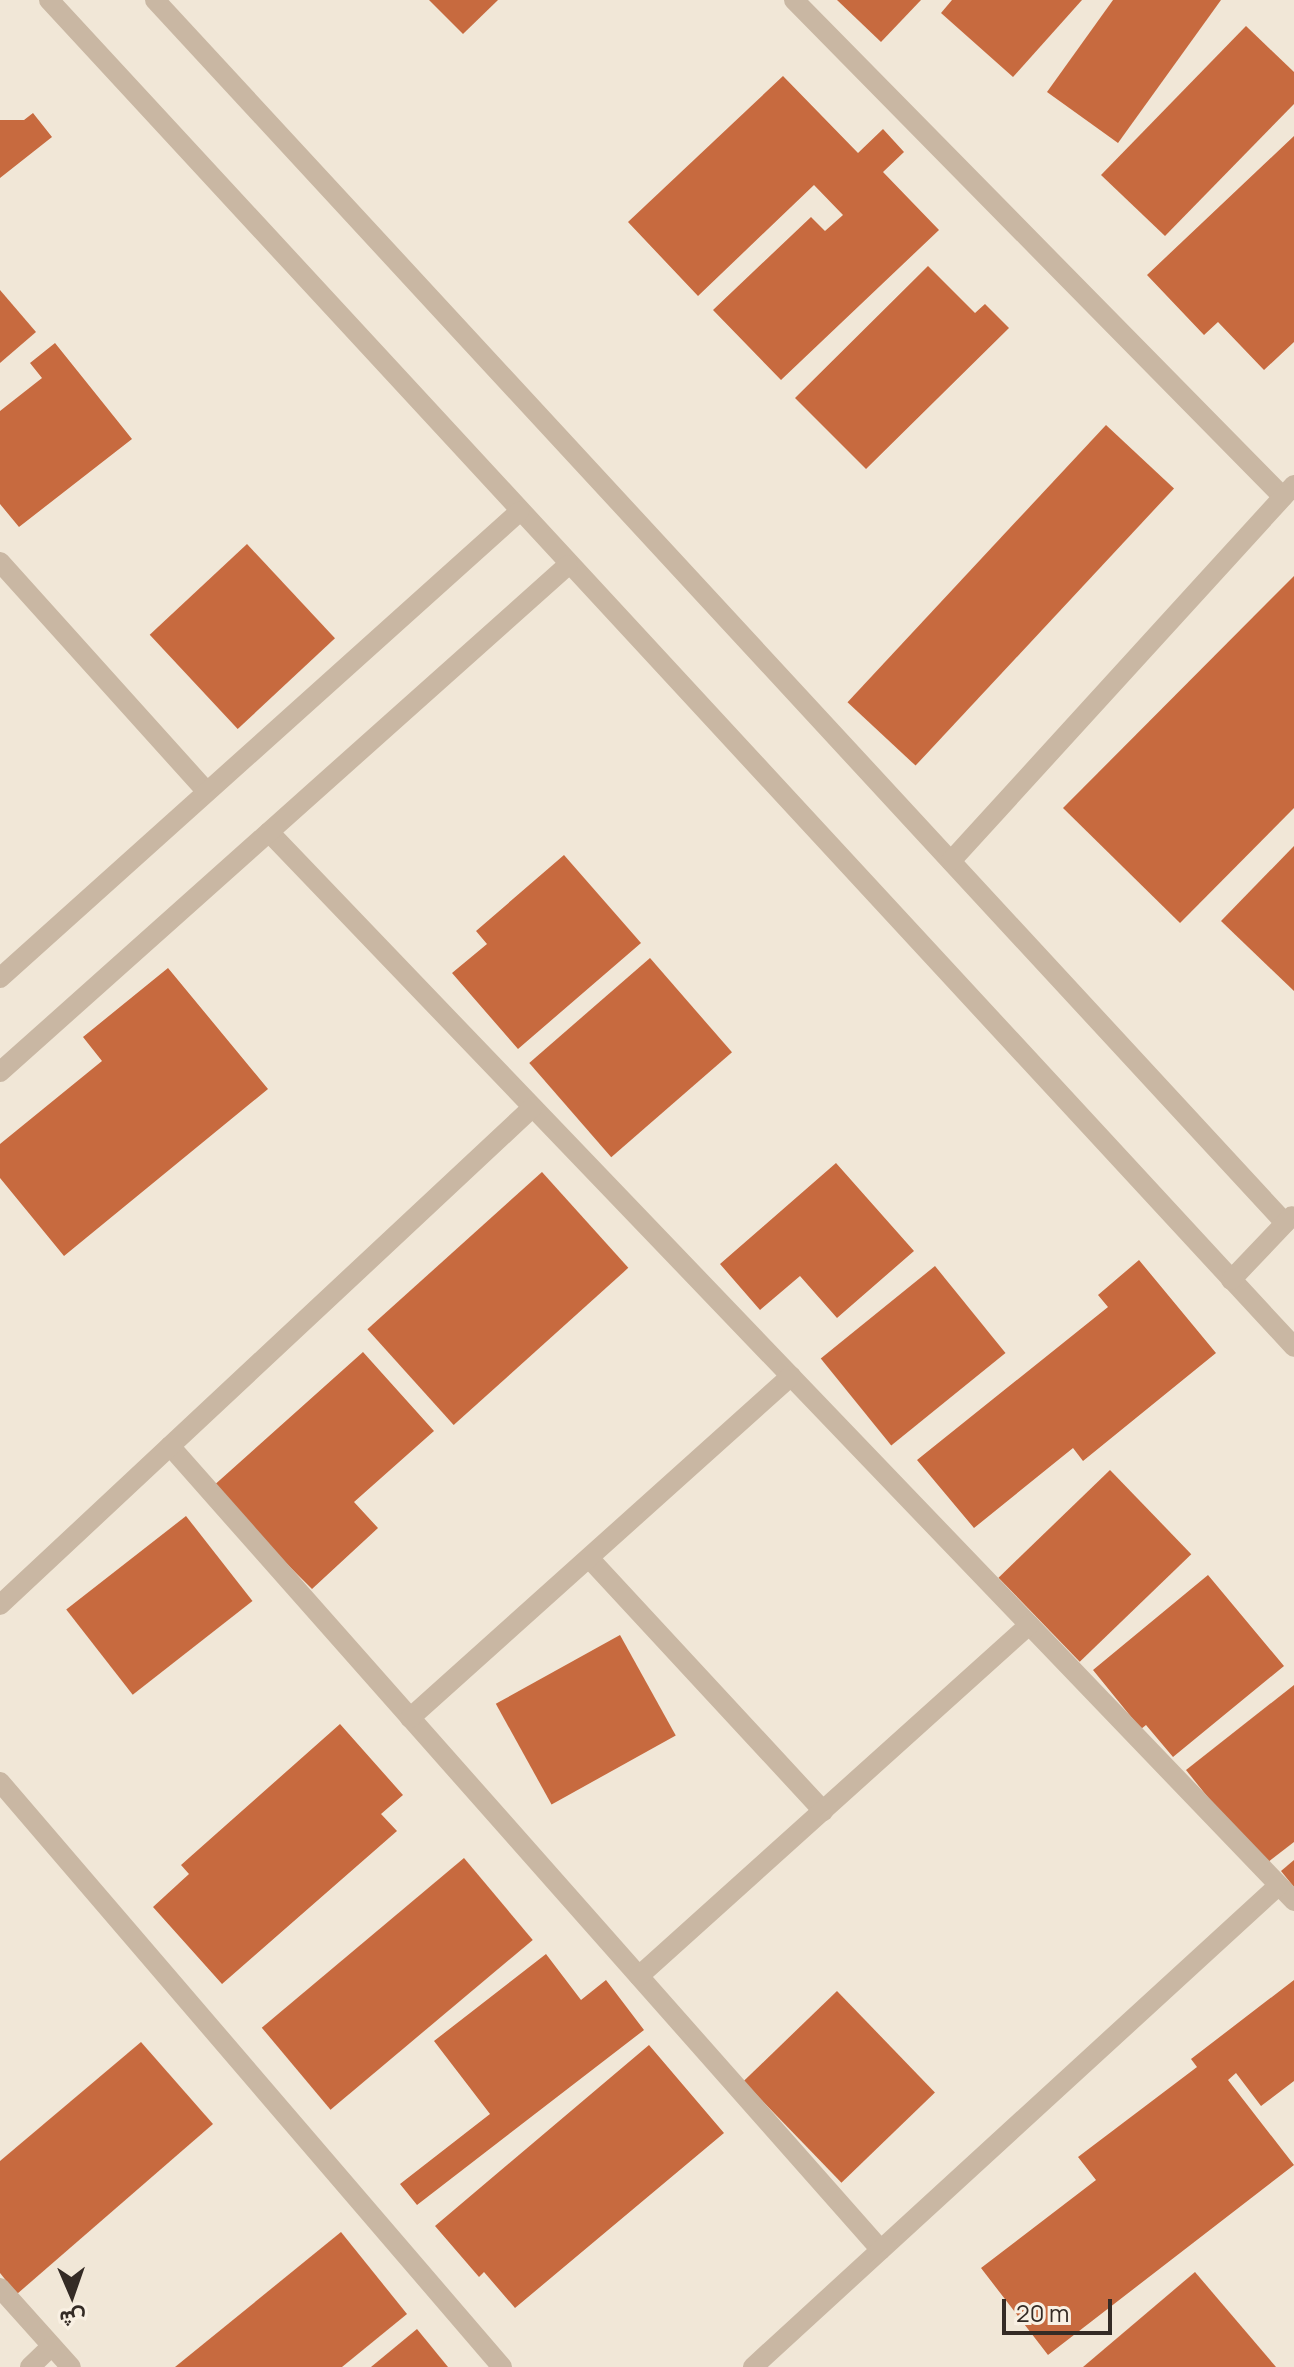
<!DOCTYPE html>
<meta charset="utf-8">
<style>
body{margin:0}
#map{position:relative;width:1294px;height:2367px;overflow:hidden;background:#f1e7d7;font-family:Manrope,Vazirmatn,sans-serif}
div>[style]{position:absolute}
.building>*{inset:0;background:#c76a3f;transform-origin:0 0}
.minor>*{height:20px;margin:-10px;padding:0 10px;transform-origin:10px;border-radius:10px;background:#c9b7a3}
span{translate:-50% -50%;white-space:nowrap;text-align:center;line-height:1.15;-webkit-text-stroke:6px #f9f0e3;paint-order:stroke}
.north{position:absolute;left:32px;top:2255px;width:80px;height:80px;-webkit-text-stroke:6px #f9f0e3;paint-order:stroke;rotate:178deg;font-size:22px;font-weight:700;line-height:32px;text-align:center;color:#342b25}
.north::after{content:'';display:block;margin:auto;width:28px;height:36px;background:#342b25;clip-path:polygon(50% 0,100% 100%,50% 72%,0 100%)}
.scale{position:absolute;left:1002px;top:2299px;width:110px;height:36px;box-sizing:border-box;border:4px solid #342b25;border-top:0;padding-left:10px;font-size:24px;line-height:28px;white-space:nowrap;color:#342b25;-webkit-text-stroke:6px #f9f0e3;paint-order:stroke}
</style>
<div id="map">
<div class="building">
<i style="clip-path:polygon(429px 0,498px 0,463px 34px)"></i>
<i style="clip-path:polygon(837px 0,921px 0,881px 42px)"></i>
<i style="clip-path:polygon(952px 0,1082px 0,1013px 77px,941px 13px)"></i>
<i style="clip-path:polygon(1113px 0,1221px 0,1118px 143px,1047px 92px)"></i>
<i style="clip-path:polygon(1246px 26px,1294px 72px,1294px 104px,1165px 236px,1101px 175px)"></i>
<i style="clip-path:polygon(783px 76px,858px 153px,883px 129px,904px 152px,883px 172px,939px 230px,781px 380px,713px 310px,811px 217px,825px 231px,843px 215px,814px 185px,698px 296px,628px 222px)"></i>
<i style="clip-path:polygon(33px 113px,52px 137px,0 178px,0 120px,24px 120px)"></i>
<i style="clip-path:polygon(1294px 136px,1294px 342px,1264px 370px,1218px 322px,1204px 335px,1147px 275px)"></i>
<i style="clip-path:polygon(928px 266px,975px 313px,985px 304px,1009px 328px,866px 469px,795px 398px)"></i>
<i style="clip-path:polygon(0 290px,36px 332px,0 363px)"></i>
<i style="clip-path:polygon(55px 343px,132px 439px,19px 527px,0 504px,0 411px,42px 378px,30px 363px)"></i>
<i style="left:1106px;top:425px;width:93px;height:379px;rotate:43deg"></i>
<i style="left:247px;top:544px;width:129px;height:133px;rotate:47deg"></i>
<i style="clip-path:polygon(1294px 576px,1294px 808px,1180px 923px,1063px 808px)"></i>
<i style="clip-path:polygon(1294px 846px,1294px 991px,1221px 921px)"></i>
<i style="clip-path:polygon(564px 855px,641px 943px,518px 1049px,452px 973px,487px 944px,476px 931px)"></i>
<i style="left:650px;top:958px;width:125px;height:160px;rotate:49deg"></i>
<i style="clip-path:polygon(168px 968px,268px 1089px,64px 1256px,0 1178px,0 1144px,102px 1061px,83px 1037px)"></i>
<i style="clip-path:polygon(836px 1163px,914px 1251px,837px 1318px,800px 1276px,760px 1310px,720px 1264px)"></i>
<i style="left:542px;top:1172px;width:129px;height:235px;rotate:48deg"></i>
<i style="clip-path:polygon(1139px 1260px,1216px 1353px,1083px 1461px,1073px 1448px,974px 1528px,917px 1460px,1108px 1307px,1098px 1295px)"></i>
<i style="left:935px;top:1266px;width:112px;height:147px;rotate:51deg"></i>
<i style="clip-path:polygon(363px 1352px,434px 1431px,354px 1502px,378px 1528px,312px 1589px,211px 1488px)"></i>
<i style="left:1110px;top:1470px;width:117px;height:155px;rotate:46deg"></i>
<i style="left:186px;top:1516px;width:108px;height:152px;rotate:52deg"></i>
<i style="clip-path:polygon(1208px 1575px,1284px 1666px,1173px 1757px,1146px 1725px,1141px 1729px,1093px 1670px)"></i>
<i style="left:620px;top:1635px;width:115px;height:142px;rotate:61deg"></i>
<i style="clip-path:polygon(1294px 1685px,1294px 1842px,1263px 1866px,1186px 1770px)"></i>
<i style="clip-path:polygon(340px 1724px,403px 1795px,381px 1814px,397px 1831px,222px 1984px,153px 1907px,189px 1874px,181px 1865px)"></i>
<i style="left:464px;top:1858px;width:107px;height:264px;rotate:50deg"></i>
<i style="clip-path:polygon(1294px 1860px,1294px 1887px,1281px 1871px)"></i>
<i style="clip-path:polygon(546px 1954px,581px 2000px,606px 1980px,644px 2030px,417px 2205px,400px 2184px,490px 2114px,434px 2041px)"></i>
<i style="clip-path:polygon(1294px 1980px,1294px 2081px,1261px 2106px,1236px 2073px,1228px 2080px,1294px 2165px,1048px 2355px,981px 2268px,1096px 2180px,1078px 2157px,1197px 2067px,1191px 2059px)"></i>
<i style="left:837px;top:1991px;width:141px;height:130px;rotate:46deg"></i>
<i style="clip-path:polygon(141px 2042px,213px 2124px,17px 2294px,0 2273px,0 2161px)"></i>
<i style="clip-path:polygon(649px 2045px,724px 2133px,515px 2308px,484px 2272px,479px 2277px,435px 2226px)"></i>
<i style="clip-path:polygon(341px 2232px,407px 2314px,342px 2367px,175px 2367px)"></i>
<i style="clip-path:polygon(1195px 2272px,1276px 2367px,1083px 2367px)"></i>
<i style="clip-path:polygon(417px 2329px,448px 2367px,371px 2367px)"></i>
</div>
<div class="minor">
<i style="left:49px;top:0;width:1834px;rotate:47.25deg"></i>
<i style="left:155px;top:0;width:1665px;rotate:47.26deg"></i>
<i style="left:794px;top:0;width:697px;rotate:45.46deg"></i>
<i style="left:0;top:562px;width:309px;rotate:48deg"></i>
<i style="left:269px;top:832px;width:1481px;rotate:46.2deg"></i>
<i style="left:951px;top:861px;width:509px;rotate:-47.63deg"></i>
<i style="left:0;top:978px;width:698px;rotate:-41.92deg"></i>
<i style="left:0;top:1072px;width:761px;rotate:-41.75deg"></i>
<i style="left:1231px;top:1280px;width:88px;rotate:-46.4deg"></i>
<i style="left:170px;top:1446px;width:1073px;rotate:48.51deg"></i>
<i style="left:589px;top:1558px;width:345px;rotate:47.2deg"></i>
<i style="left:0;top:1605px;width:729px;rotate:-43.06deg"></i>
<i style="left:410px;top:1718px;width:512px;rotate:-41.91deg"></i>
<i style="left:0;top:1782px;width:771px;rotate:49.37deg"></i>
<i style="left:639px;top:1976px;width:525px;rotate:-41.99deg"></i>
<i style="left:0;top:2288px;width:106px;rotate:48.1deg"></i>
<i style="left:30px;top:2367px;width:30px;rotate:-44deg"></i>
<i style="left:753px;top:2367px;width:713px;rotate:-42.5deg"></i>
</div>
<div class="north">ش</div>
<div class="scale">20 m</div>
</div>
